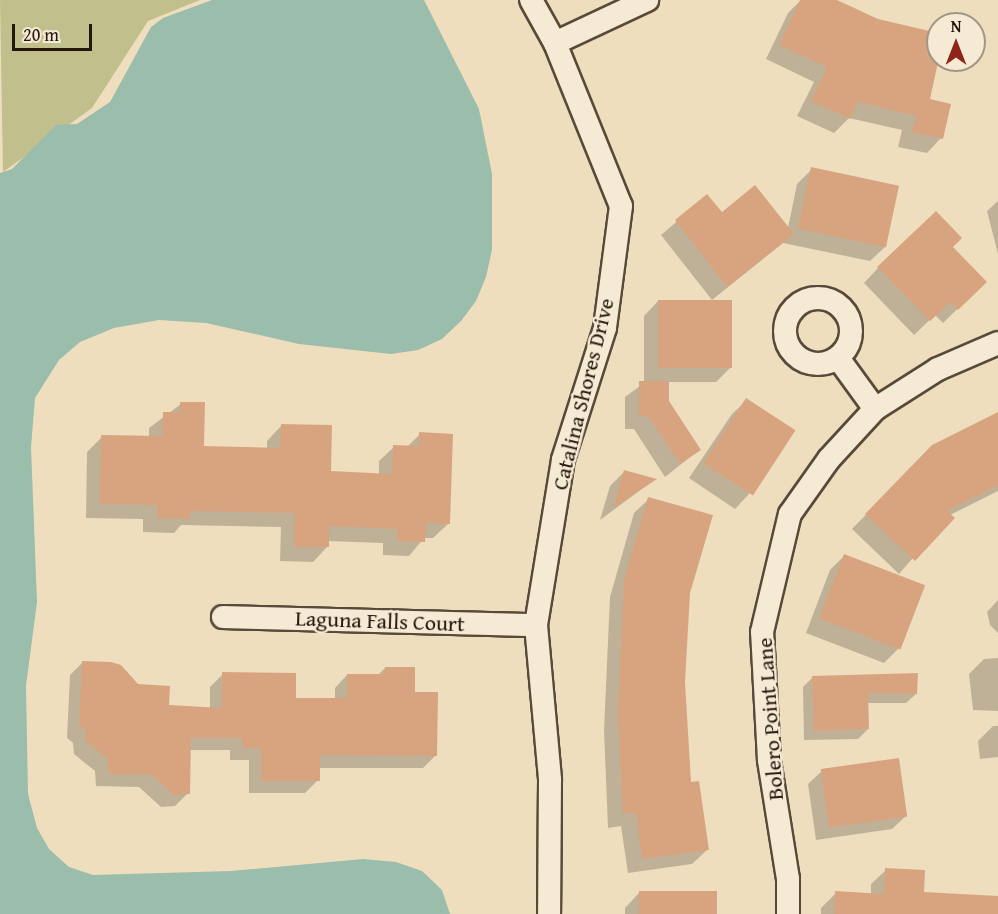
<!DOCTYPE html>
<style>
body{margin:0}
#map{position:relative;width:998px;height:914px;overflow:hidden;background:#efdebd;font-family:"Gentium Book Plus",serif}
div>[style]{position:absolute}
.green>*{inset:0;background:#c1bf8c}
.water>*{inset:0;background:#9abdac}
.shadow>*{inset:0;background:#0003}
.building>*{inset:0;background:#d8a47f;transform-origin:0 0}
.roads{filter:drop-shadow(2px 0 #574a3a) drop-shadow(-2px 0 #574a3a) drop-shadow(0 2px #574a3a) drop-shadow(0 -2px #574a3a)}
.minor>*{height:22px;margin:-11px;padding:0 11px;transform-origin:11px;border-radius:11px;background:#f5ead4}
.minor>.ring{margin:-11px;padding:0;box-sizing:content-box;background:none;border:22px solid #f5ead4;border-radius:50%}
span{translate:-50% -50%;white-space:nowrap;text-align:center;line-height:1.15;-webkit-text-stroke:5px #f5ead4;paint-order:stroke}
.street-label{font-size:22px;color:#24180e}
.north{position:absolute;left:926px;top:12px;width:60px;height:60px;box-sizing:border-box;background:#f5ead4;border:2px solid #a19685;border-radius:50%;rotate:0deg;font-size:16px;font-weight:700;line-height:24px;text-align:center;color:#24180e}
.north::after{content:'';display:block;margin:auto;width:21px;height:27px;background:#8f2418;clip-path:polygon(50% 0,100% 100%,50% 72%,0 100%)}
.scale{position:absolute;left:12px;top:24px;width:80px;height:27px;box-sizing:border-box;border:3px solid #24180e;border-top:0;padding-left:8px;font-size:18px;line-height:21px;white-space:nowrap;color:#24180e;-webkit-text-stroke:4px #f5ead4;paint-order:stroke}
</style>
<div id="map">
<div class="green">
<i style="clip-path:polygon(0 0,200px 0,148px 21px,92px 108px,3px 172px)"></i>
</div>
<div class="water">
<i style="clip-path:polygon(212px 0,424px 0,479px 109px,492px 174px,492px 250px,486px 277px,476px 301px,461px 321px,442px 339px,418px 350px,391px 354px,299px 344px,206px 323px,159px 320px,114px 328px,80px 342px,59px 360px,35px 398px,31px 447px,37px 602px,26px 686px,28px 794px,37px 828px,49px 849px,69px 867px,93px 875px,231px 871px,363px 859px,396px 862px,422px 871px,442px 890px,450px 914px,0 914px,0 173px,12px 169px,56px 125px,77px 124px,110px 102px,151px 27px,163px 18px)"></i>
</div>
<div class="shadow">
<i style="clip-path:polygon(801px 0,833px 0,877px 21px,938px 34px,938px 55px,928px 100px,941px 138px,927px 153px,898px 147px,902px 130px,849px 118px,834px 133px,797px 116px,814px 82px,766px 59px,788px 13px)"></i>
<i style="clip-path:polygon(812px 169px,885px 247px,870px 261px,783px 243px,712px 300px,661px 235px,707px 196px,721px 214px,788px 228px,797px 184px)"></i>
<i style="clip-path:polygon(998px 201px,998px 254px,987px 211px)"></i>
<i style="clip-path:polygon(951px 247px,985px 282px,943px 323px,935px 315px,914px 335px,864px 283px,878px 268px)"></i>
<i style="clip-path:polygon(658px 301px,731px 367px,716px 382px,667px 382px,667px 402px,699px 450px,665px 477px,634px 429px,625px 429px,625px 397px,644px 383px,644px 316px)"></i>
<i style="clip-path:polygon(747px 400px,793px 430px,749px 494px,735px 509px,689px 478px,732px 414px)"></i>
<i style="clip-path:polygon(181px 404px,203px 448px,267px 449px,267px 441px,281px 426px,329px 473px,379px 475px,379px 461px,394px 447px,407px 447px,420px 434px,448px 524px,433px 538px,424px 538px,409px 556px,383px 555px,383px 543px,328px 541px,327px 547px,313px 562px,280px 561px,281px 527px,181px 525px,174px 533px,143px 532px,143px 519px,86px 518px,87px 452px,102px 437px,149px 438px,149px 428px)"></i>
<i style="clip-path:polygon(998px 413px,998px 491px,950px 515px,899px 574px,852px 529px,921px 458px)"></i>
<i style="clip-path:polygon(625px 471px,654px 480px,600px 520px,610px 486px)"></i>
<i style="clip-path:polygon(649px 499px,689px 593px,683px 682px,689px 783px,707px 850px,692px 864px,628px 873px,621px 826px,608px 828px,604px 730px,610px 597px,634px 513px)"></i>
<i style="clip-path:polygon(844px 556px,899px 648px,884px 663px,806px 633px,830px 570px)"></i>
<i style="clip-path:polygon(998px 600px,998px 633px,990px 625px,987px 612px)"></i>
<i style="clip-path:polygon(998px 658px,998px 711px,973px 710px,969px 674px,984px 659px)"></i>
<i style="clip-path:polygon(83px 662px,137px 685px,167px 707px,210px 709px,210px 687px,223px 674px,295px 700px,335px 700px,335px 688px,347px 675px,378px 675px,385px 668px,414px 693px,436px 755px,423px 768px,318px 768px,318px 780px,305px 793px,249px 793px,249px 760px,230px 760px,230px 750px,189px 750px,188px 793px,175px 806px,161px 807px,139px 787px,96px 786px,95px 771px,74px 754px,73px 743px,67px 738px,70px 675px)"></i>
<i style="clip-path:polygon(813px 677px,916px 694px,906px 703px,867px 703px,868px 729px,858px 739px,804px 740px,803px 687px)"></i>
<i style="clip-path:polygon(993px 726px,998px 726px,998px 757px,980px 759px,978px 741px)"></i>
<i style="clip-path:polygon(822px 771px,906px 816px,892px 829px,816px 840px,808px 784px)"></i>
<i style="clip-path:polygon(886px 870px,922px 894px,998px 898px,998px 914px,821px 914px,821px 908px,836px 893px,871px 895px,871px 884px)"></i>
<i style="clip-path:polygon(639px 893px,716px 914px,625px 914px,625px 908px)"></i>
</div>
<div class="building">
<i style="clip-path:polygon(800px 0,837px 0,878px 19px,938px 33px,938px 62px,930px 99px,951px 104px,943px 139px,912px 132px,916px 116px,858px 102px,850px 119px,811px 101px,827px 67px,779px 45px)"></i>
<i style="left:811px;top:167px;width:90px;height:63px;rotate:12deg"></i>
<i style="clip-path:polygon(755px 185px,794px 234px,727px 287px,675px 220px,707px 194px,722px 212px)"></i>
<i style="clip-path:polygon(936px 211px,962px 238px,953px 247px,987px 282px,958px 310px,951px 302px,930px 321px,877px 267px)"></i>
<i style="left:658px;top:300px;width:74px;height:68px"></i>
<i style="clip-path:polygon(639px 381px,669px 381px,669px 401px,701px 450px,680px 464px,648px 416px,639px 416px)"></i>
<i style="left:746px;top:398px;width:59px;height:78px;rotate:33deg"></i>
<i style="clip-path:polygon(180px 402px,205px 402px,204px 446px,280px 448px,281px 424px,332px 425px,331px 471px,392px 474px,393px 445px,419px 446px,419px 432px,453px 434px,450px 524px,426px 523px,425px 542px,397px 541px,397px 529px,329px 526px,329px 547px,294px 547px,295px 513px,190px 511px,190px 519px,157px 518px,157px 505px,100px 504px,101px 435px,162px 436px,163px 412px,180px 412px)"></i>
<i style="clip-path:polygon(998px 412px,998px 485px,947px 511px,955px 518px,915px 561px,865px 514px,932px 445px)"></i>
<i style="clip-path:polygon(624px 470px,657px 479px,613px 508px)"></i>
<i style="clip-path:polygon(648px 497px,713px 515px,690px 593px,685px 682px,691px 782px,699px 781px,709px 850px,642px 859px,636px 813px,623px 814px,618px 715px,624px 581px)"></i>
<i style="left:844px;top:554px;width:87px;height:69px;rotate:21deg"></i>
<i style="clip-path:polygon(82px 661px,111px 662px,121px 665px,138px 684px,170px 686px,169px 705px,222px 708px,222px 672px,296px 673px,296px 698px,347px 698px,347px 674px,384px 674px,385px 667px,415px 667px,415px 692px,438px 692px,437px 756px,320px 755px,320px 781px,261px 781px,261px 748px,242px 748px,242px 738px,191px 738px,190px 794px,174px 795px,152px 775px,109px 774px,107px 758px,86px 742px,85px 730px,79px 725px)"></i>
<i style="clip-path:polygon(918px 673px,917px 694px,868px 693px,869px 729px,814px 731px,812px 676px)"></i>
<i style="left:899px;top:758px;width:59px;height:79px;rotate:82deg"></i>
<i style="clip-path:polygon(885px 868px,925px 870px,924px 892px,998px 896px,998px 914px,834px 914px,835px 891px,884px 894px)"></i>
<i style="left:639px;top:891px;width:78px;height:23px"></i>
</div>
<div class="roads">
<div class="minor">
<i style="left:531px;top:0;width:49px;rotate:60.8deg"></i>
<i style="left:555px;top:43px;width:176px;rotate:68deg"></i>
<i style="left:621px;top:206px;width:123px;rotate:97.5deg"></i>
<i style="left:605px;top:328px;width:139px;rotate:107.7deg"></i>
<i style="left:563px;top:460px;width:167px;rotate:99.3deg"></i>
<i style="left:536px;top:625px;width:156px;rotate:84.8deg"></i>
<i style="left:550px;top:780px;width:134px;rotate:90.4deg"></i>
<i style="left:555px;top:43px;width:102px;rotate:-25.1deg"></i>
<i class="ring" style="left:785px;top:298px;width:44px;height:44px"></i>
<i style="left:838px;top:358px;width:63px;rotate:54deg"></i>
<i style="left:223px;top:617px;width:313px;rotate:1.5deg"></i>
<i style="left:788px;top:914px;width:35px;rotate:-90deg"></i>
<i style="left:788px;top:879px;width:121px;rotate:-99.1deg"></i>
<i style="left:769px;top:760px;width:128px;rotate:-93.1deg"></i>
<i style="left:762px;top:632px;width:121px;rotate:-76.7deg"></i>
<i style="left:790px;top:514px;width:67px;rotate:-54.7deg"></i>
<i style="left:829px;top:459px;width:68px;rotate:-47.4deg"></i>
<i style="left:875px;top:409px;width:75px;rotate:-32.4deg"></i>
<i style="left:938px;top:369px;width:65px;rotate:-23.4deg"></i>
</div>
</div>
<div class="street-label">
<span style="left:583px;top:394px;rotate:-76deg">Catalina Shores Drive</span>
<span style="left:380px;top:621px;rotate:2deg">Laguna Falls Court</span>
<span style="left:770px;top:719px;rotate:-94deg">Bolero Point Lane</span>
</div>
<div class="north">N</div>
<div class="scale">20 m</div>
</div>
